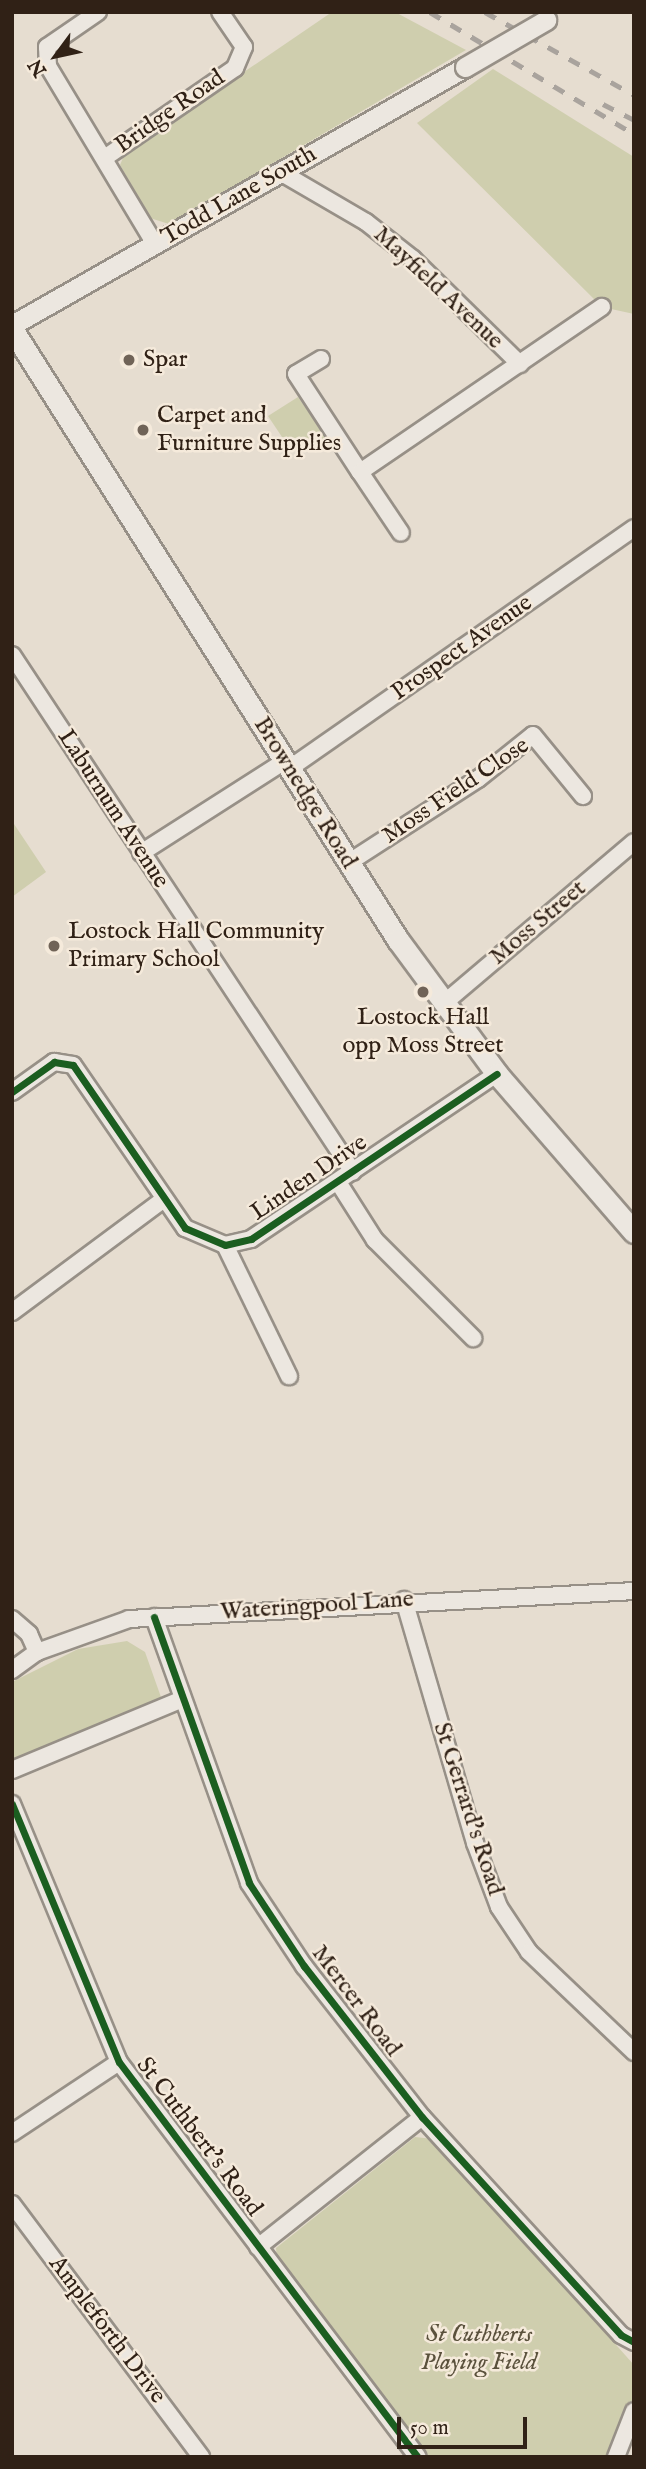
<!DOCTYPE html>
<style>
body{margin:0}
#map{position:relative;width:646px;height:2469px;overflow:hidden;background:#e6ddd0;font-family:"IM FELL English",serif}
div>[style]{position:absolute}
.green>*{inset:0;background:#cfceae}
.roads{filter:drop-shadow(2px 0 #979087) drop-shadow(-2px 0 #979087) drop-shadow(0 2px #979087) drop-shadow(0 -2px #979087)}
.minor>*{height:16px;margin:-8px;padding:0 8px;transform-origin:8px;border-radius:8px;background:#ece7e0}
.tertiary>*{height:19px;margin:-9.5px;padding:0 9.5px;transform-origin:9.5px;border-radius:9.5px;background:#ece7e0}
.secondary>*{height:21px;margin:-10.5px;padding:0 10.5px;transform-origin:10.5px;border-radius:10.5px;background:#ece7e0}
.rail>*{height:5px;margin-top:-2.5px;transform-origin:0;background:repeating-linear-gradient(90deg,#a9a39d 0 12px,transparent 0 24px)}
.bridges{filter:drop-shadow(2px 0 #979087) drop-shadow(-2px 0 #979087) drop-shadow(0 2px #979087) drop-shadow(0 -2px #979087)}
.tertiary-bridge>*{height:19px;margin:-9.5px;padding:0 9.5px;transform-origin:9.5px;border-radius:9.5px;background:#ece7e0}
.cycleway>*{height:7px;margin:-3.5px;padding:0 3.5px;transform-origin:3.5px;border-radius:3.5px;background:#1b5e20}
.dots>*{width:19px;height:19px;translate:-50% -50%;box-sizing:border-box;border:4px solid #f5eadb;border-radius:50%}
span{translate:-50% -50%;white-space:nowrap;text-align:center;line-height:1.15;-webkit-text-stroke:5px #f5eadb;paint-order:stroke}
.street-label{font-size:24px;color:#302116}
.poi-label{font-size:24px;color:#302116}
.left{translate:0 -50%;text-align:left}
.park-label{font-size:24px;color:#5a513c;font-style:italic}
.frame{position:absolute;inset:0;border:14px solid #302116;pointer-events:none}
.north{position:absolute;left:21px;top:21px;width:70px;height:70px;-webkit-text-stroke:5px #f5eadb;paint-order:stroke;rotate:237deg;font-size:19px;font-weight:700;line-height:28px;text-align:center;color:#302116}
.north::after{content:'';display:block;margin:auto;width:24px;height:32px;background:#302116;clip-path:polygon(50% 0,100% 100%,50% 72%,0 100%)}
.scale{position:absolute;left:397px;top:2417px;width:130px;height:32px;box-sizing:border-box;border:4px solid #302116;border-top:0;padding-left:9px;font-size:21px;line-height:24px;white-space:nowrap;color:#302116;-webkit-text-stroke:5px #f5eadb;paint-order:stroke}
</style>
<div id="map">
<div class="green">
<i style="clip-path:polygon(332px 12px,395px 12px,466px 50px,169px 224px,150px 218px,120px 165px,125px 153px)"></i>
<i style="clip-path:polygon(493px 69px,634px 157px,634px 314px,602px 307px,417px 123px)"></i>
<i style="clip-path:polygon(298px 397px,330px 443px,282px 437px,268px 416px)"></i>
<i style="clip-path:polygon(12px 821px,46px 872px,12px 897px)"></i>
<i style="clip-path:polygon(127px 1641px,145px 1652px,162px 1700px,12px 1760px,12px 1682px,78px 1649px)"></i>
<i style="clip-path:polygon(415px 2137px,433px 2139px,634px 2365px,634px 2396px,607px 2457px,428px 2457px,277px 2259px,276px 2248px)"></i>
</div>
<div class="roads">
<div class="minor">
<i style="left:98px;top:12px;width:62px;rotate:145.5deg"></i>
<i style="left:47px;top:47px;width:19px;rotate:87deg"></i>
<i style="left:48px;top:66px;width:208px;rotate:59deg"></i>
<i style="left:106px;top:157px;width:157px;rotate:-34.6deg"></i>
<i style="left:235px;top:68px;width:23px;rotate:-67deg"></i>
<i style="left:244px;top:47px;width:42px;rotate:-124.4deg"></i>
<i style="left:282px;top:173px;width:97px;rotate:30.3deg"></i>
<i style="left:366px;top:222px;width:60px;rotate:38.2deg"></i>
<i style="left:413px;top:259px;width:150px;rotate:44.5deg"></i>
<i style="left:321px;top:359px;width:29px;rotate:149deg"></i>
<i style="left:296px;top:374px;width:117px;rotate:56.9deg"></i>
<i style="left:360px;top:472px;width:293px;rotate:-34.3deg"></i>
<i style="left:360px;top:472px;width:73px;rotate:56.1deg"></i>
<i style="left:12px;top:655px;width:619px;rotate:56.59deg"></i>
<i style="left:290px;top:768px;width:419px;rotate:-34.9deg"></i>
<i style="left:141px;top:853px;width:171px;rotate:-32.6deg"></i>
<i style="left:348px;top:863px;width:155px;rotate:-32.9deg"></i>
<i style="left:478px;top:779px;width:70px;rotate:-38.7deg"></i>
<i style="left:533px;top:735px;width:79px;rotate:50.7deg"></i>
<i style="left:443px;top:1004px;width:250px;rotate:-40.3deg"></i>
<i style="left:12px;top:1092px;width:52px;rotate:-35.5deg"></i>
<i style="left:54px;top:1062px;width:19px;rotate:9deg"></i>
<i style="left:73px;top:1065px;width:198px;rotate:55.5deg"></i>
<i style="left:185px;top:1228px;width:43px;rotate:23deg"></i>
<i style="left:225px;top:1245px;width:27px;rotate:-13deg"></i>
<i style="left:251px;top:1239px;width:296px;rotate:-33.9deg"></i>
<i style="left:338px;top:1182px;width:69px;rotate:57.5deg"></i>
<i style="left:375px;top:1240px;width:139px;rotate:45deg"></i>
<i style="left:225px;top:1245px;width:146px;rotate:64deg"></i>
<i style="left:12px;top:1312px;width:188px;rotate:-36.6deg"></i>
<i style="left:404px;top:1600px;width:253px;rotate:73.7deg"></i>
<i style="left:475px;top:1843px;width:68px;rotate:69.4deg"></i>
<i style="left:499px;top:1907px;width:54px;rotate:56.3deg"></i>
<i style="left:529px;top:1952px;width:145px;rotate:43.6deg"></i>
<i style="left:154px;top:1617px;width:282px;rotate:70.3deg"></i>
<i style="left:249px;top:1883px;width:100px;rotate:56.5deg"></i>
<i style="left:304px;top:1966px;width:192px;rotate:52deg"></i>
<i style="left:422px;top:2117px;width:295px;rotate:47.6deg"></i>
<i style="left:621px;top:2335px;width:15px;rotate:28deg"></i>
<i style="left:12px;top:1619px;width:23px;rotate:41deg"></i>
<i style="left:29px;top:1634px;width:20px;rotate:66deg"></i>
<i style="left:12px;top:1670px;width:31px;rotate:-36deg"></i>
<i style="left:37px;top:1652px;width:98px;rotate:-19.7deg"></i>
<i style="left:129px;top:1619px;width:506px;rotate:-3.17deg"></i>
<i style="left:12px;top:1770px;width:182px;rotate:-22.6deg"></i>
<i style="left:12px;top:1804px;width:279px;rotate:67.5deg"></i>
<i style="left:119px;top:2062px;width:495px;rotate:52.9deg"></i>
<i style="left:12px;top:2133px;width:128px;rotate:-33.6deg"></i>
<i style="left:12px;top:2204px;width:316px;rotate:53.2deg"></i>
<i style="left:258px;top:2247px;width:209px;rotate:-38.4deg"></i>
<i style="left:616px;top:2457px;width:49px;rotate:-68.6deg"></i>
</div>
<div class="tertiary">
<i style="left:12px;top:325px;width:521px;rotate:-29.66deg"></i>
</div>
<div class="secondary">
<i style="left:12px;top:329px;width:723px;rotate:57.72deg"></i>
<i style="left:398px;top:940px;width:167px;rotate:53.5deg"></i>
<i style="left:497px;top:1074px;width:209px;rotate:49.1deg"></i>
</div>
</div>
<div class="rail">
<i style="left:430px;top:12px;width:238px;rotate:30.9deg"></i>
<i style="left:485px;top:12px;width:171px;rotate:29.1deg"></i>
<i style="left:603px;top:104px;width:35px;rotate:27deg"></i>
</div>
<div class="bridges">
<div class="tertiary-bridge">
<i style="left:465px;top:67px;width:94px;rotate:-30.1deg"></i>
</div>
</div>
<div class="cycleway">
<i style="left:12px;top:1092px;width:52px;rotate:-35.5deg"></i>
<i style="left:54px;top:1062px;width:19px;rotate:9deg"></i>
<i style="left:73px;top:1065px;width:198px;rotate:55.5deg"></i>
<i style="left:185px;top:1228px;width:43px;rotate:23deg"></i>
<i style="left:225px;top:1245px;width:27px;rotate:-13deg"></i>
<i style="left:251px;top:1239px;width:296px;rotate:-33.9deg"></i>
<i style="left:154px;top:1617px;width:282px;rotate:70.3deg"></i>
<i style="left:249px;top:1883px;width:100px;rotate:56.5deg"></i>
<i style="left:304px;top:1966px;width:192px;rotate:52deg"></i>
<i style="left:422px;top:2117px;width:295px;rotate:47.6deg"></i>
<i style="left:621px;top:2335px;width:15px;rotate:28deg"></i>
<i style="left:12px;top:1804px;width:279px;rotate:67.5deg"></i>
<i style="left:119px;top:2062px;width:495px;rotate:52.9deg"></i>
</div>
<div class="dots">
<i style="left:129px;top:360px;background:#706357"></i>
<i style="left:143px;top:430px;background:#706357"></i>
<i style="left:54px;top:946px;background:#706357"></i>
<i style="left:423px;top:992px;background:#706357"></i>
</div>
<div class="street-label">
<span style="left:170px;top:112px;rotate:-35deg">Bridge Road</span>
<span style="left:239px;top:196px;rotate:-30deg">Todd Lane South</span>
<span style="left:438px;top:288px;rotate:43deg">Mayfield Avenue</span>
<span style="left:462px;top:648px;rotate:-35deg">Prospect Avenue</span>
<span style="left:456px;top:791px;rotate:-34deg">Moss Field Close</span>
<span style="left:305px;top:793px;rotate:58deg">Brownedge Road</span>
<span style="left:113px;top:809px;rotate:57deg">Laburnum Avenue</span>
<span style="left:538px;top:923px;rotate:-40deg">Moss Street</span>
<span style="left:309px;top:1178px;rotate:-34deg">Linden Drive</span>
<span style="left:317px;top:1606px;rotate:-4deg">Wateringpool Lane</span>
<span style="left:468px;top:1809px;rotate:72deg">St Gerrard's Road</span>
<span style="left:356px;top:2001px;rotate:53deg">Mercer Road</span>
<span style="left:199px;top:2137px;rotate:53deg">St Cuthbert's Road</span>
<span style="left:107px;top:2330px;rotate:53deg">Ampleforth Drive</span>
</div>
<div class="poi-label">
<span class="left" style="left:143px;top:360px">Spar</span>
<span class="left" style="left:157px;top:430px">Carpet and<br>Furniture Supplies</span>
<span class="left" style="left:68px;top:946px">Lostock Hall Community<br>Primary School</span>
<span style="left:423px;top:1032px">Lostock Hall<br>opp Moss Street</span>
</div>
<div class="park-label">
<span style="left:479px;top:2349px">St Cuthberts<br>Playing Field</span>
</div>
<div class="frame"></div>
<div class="north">N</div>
<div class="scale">50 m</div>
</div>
